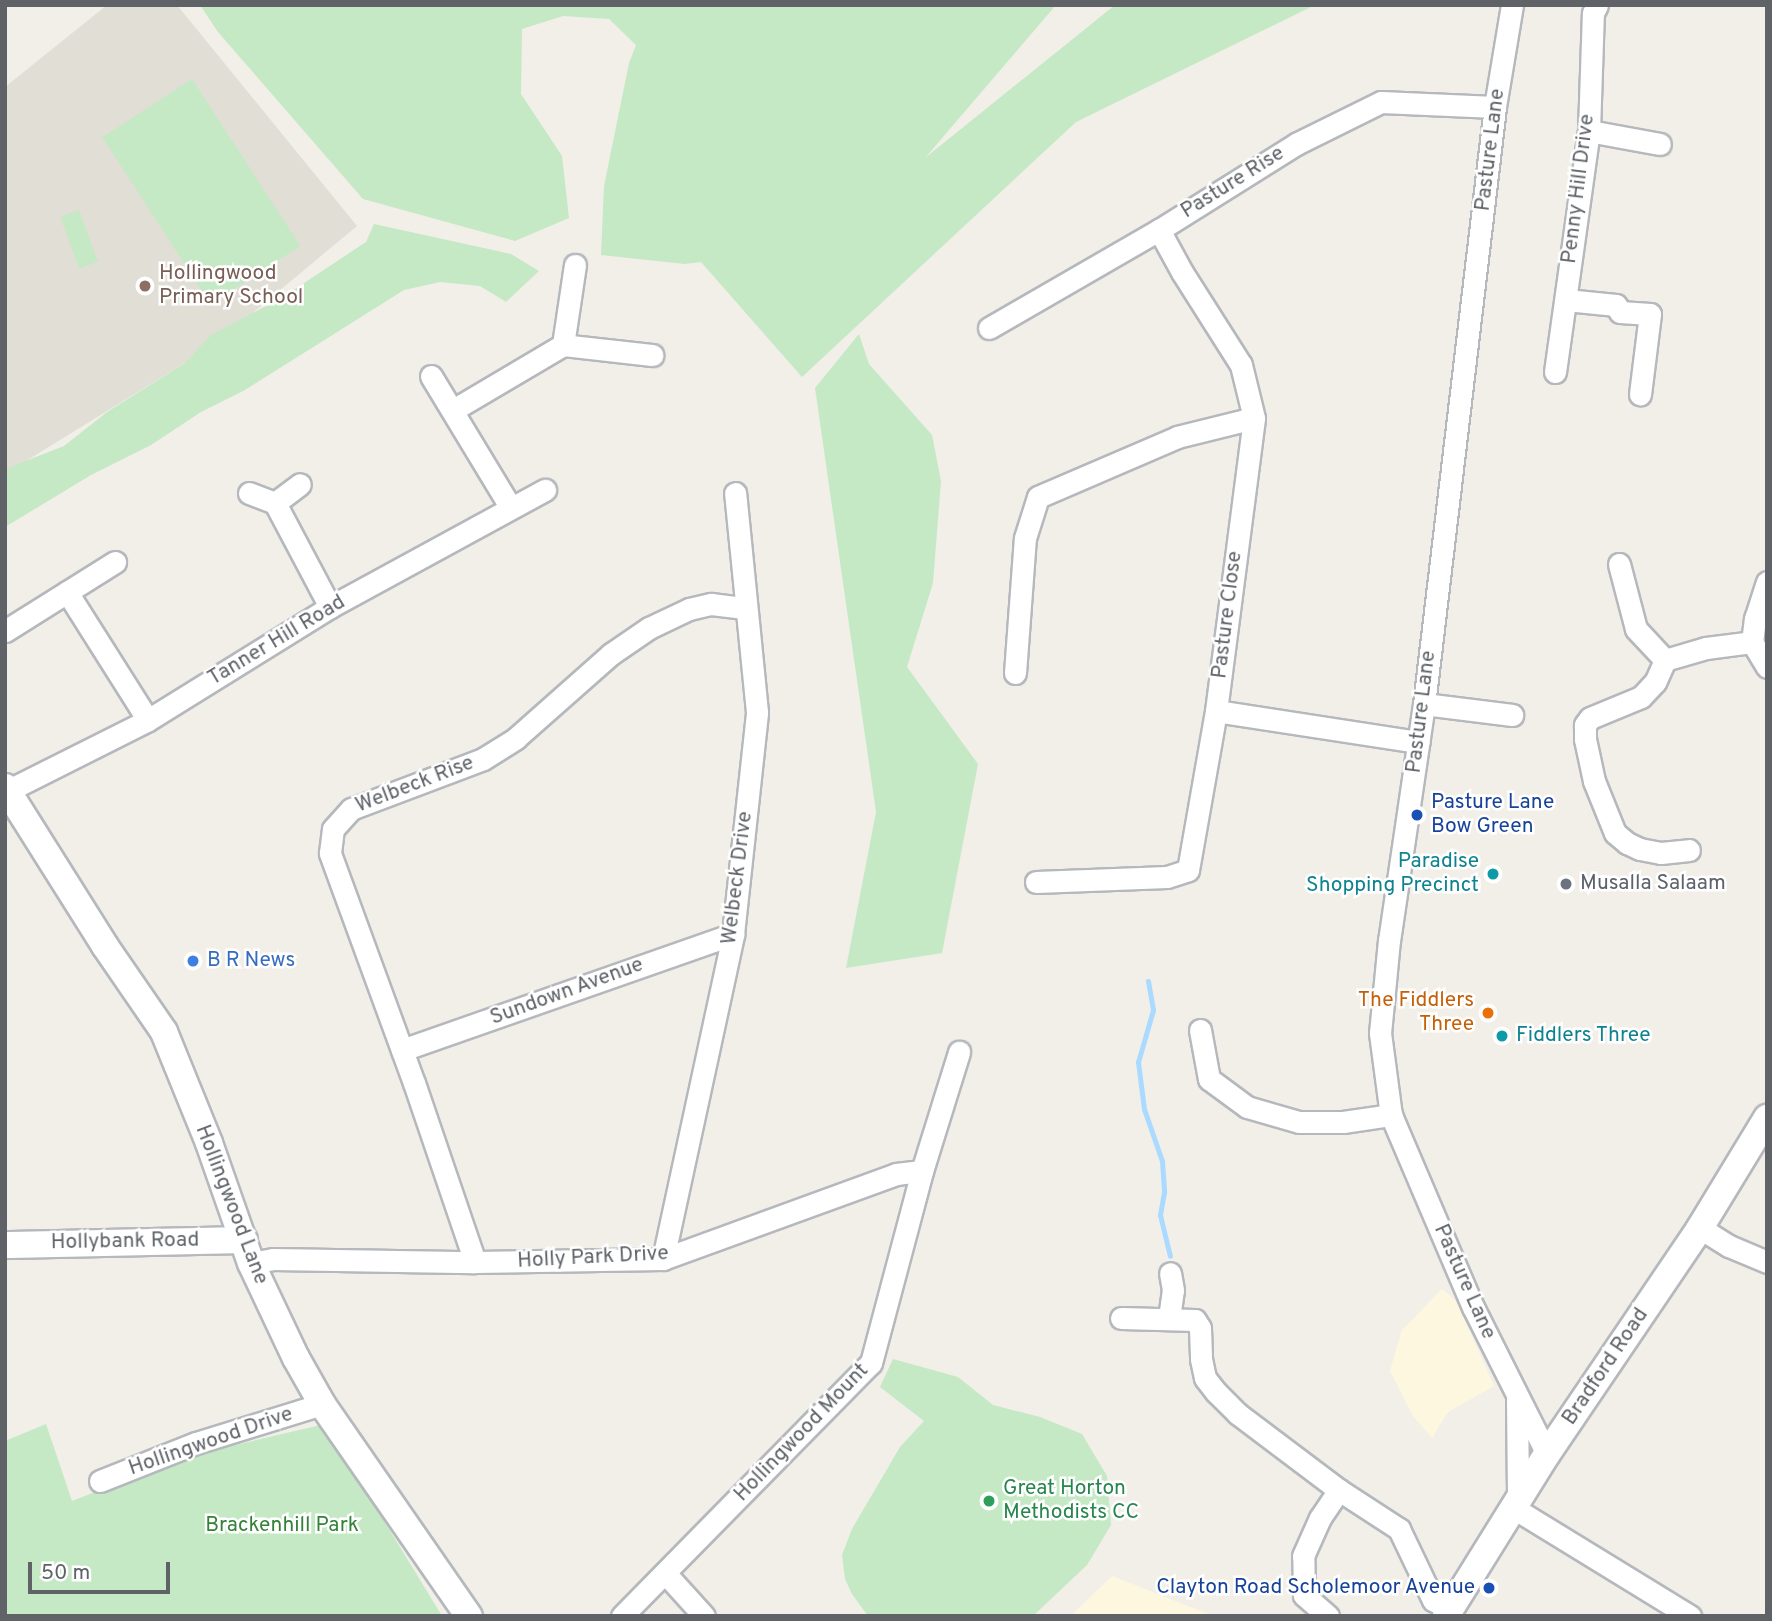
<!DOCTYPE html>
<style>
body{margin:0}
#map{position:relative;width:1772px;height:1621px;overflow:hidden;background:#f1efe8;font-family:Overpass,sans-serif}
div>[style]{position:absolute}
.commercial>*{inset:0;background:#fef7e0}
.education>*{inset:0;background:#e1ded6}
.green>*{inset:0;background:#c5e8c5;transform-origin:0 0}
.stream>*{height:5px;margin:-2.5px;padding:0 2.5px;transform-origin:2.5px;border-radius:2.5px;background:#aadaff}
.roads{filter:drop-shadow(2px 0 #b5b8bc) drop-shadow(-2px 0 #b5b8bc) drop-shadow(0 2px #b5b8bc) drop-shadow(0 -2px #b5b8bc)}
.minor>*{height:21px;margin:-10.5px;padding:0 10.5px;transform-origin:10.5px;border-radius:10.5px;background:#fff}
.tertiary>*{height:26px;margin:-13px;padding:0 13px;transform-origin:13px;border-radius:13px;background:#fff}
.dots>*{width:19px;height:19px;translate:-50% -50%;box-sizing:border-box;border:4px solid #fff;border-radius:50%}
span{translate:-50% -50%;white-space:nowrap;text-align:center;line-height:1.15;-webkit-text-stroke:5px #fff;paint-order:stroke}
.street-label{font-size:21px;color:#5f6368}
.education-label{font-size:21px;color:#785e54}
.left{translate:0 -50%;text-align:left}
.transit-label{font-size:21px;color:#164399}
.right{translate:-100% -50%;text-align:right}
.culture-label{font-size:21px;color:#0d838f}
.worship-label{font-size:21px;color:#5b616d}
.shop-label{font-size:21px;color:#366cbe}
.food-label{font-size:21px;color:#c56008}
.leisure-label{font-size:21px;color:#27864d}
.park-label{font-size:21px;color:#348238}
.frame{position:absolute;inset:0;border:7px solid #5f6368;pointer-events:none}
.scale{position:absolute;left:28px;top:1562px;width:142px;height:32px;box-sizing:border-box;border:4px solid #5f6368;border-top:0;padding-left:9px;font-size:21px;line-height:24px;white-space:nowrap;color:#5f6368;-webkit-text-stroke:5px #fff;paint-order:stroke}
</style>
<div id="map">
<div class="commercial">
<i style="clip-path:polygon(1442px 1289px,1456px 1301px,1494px 1386px,1448px 1412px,1432px 1438px,1413px 1416px,1390px 1371px,1402px 1330px)"></i>
<i style="clip-path:polygon(1112px 1576px,1213px 1616px,1071px 1616px)"></i>
</div>
<div class="education">
<i style="clip-path:polygon(107px 5px,177px 5px,357px 226px,214px 345px,5px 474px,5px 87px)"></i>
</div>
<div class="green">
<i style="clip-path:polygon(200px 5px,1056px 5px,925px 158px,1115px 5px,1315px 5px,1076px 122px,802px 377px,701px 262px,685px 264px,601px 255px,604px 186px,629px 63px,636px 45px,609px 19px,563px 16px,522px 29px,521px 94px,562px 156px,569px 218px,515px 241px,363px 199px,218px 32px)"></i>
<i style="left:192px;top:79px;width:199px;height:107px;rotate:57deg"></i>
<i style="left:79px;top:210px;width:55px;height:20px;rotate:70deg"></i>
<i style="clip-path:polygon(374px 224px,511px 254px,539px 271px,506px 302px,480px 286px,440px 282px,404px 290px,245px 390px,201px 412px,151px 445px,91px 475px,5px 527px,5px 469px,64px 446px,107px 412px,185px 363px,211px 335px,283px 297px,366px 242px)"></i>
<i style="clip-path:polygon(859px 334px,869px 364px,932px 435px,941px 481px,933px 583px,907px 667px,978px 764px,942px 953px,846px 968px,876px 812px,815px 388px)"></i>
<i style="clip-path:polygon(893px 1359px,958px 1377px,993px 1405px,1040px 1417px,1082px 1434px,1107px 1476px,1111px 1525px,1087px 1565px,1033px 1616px,868px 1616px,852px 1594px,845px 1579px,842px 1555px,852px 1529px,900px 1447px,924px 1421px,880px 1387px)"></i>
<i style="clip-path:polygon(46px 1424px,72px 1501px,184px 1457px,325px 1424px,442px 1616px,5px 1616px,5px 1441px)"></i>
</div>
<div class="stream">
<i style="left:1148px;top:981px;width:29px;rotate:80deg"></i>
<i style="left:1153px;top:1010px;width:54px;rotate:106.1deg"></i>
<i style="left:1138px;top:1062px;width:47px;rotate:82.7deg"></i>
<i style="left:1144px;top:1109px;width:55px;rotate:70.9deg"></i>
<i style="left:1162px;top:1161px;width:31px;rotate:86deg"></i>
<i style="left:1164px;top:1192px;width:23px;rotate:100deg"></i>
<i style="left:1160px;top:1215px;width:42px;rotate:76.3deg"></i>
</div>
<div class="roads">
<div class="minor">
<i style="left:1512px;top:5px;width:103px;rotate:99.5deg"></i>
<i style="left:1495px;top:107px;width:601px;rotate:96.78deg"></i>
<i style="left:1424px;top:704px;width:239px;rotate:98.4deg"></i>
<i style="left:1389px;top:940px;width:93px;rotate:95.5deg"></i>
<i style="left:1380px;top:1033px;width:83px;rotate:82.4deg"></i>
<i style="left:1391px;top:1115px;width:209px;rotate:66.9deg"></i>
<i style="left:1473px;top:1307px;width:165px;rotate:63.3deg"></i>
<i style="left:1589px;top:131px;width:72px;rotate:10.4deg"></i>
<i style="left:1566px;top:300px;width:50px;rotate:5.7deg"></i>
<i style="left:1616px;top:305px;width:8px;rotate:60deg"></i>
<i style="left:1620px;top:312px;width:30px;rotate:4deg"></i>
<i style="left:1650px;top:314px;width:81px;rotate:97.1deg"></i>
<i style="left:989px;top:328px;width:196px;rotate:-30deg"></i>
<i style="left:1159px;top:230px;width:162px;rotate:-32.1deg"></i>
<i style="left:1296px;top:144px;width:95px;rotate:-26.3deg"></i>
<i style="left:1381px;top:102px;width:114px;rotate:2.5deg"></i>
<i style="left:563px;top:345px;width:81px;rotate:-81.5deg"></i>
<i style="left:1555px;top:372px;width:243px;rotate:-82deg"></i>
<i style="left:1589px;top:131px;width:118px;rotate:-88.1deg"></i>
<i style="left:1593px;top:13px;width:9px;rotate:-63deg"></i>
<i style="left:431px;top:376px;width:154px;rotate:58.8deg"></i>
<i style="left:453px;top:410px;width:128px;rotate:-30.6deg"></i>
<i style="left:563px;top:345px;width:90px;rotate:6.4deg"></i>
<i style="left:249px;top:493px;width:28px;rotate:21deg"></i>
<i style="left:275px;top:503px;width:31px;rotate:-37deg"></i>
<i style="left:275px;top:503px;width:118px;rotate:62.1deg"></i>
<i style="left:1619px;top:564px;width:67px;rotate:75.3deg"></i>
<i style="left:1636px;top:629px;width:42px;rotate:46.9deg"></i>
<i style="left:1665px;top:660px;width:43px;rotate:-16.3deg"></i>
<i style="left:1706px;top:648px;width:46px;rotate:-7.4deg"></i>
<i style="left:1767px;top:582px;width:38px;rotate:108deg"></i>
<i style="left:1755px;top:618px;width:24px;rotate:97deg"></i>
<i style="left:1752px;top:642px;width:29px;rotate:59deg"></i>
<i style="left:67px;top:592px;width:151px;rotate:57.7deg"></i>
<i style="left:5px;top:631px;width:130px;rotate:-32.1deg"></i>
<i style="left:1665px;top:660px;width:24px;rotate:114deg"></i>
<i style="left:1655px;top:682px;width:21px;rotate:133deg"></i>
<i style="left:1641px;top:697px;width:55px;rotate:157.6deg"></i>
<i style="left:1590px;top:718px;width:9px;rotate:126deg"></i>
<i style="left:1585px;top:725px;width:14px;rotate:90deg"></i>
<i style="left:1585px;top:739px;width:43px;rotate:77.9deg"></i>
<i style="left:1594px;top:781px;width:56px;rotate:68deg"></i>
<i style="left:1615px;top:833px;width:16px;rotate:40deg"></i>
<i style="left:1627px;top:843px;width:14px;rotate:25deg"></i>
<i style="left:1640px;top:849px;width:21px;rotate:11deg"></i>
<i style="left:1661px;top:853px;width:28px;rotate:-6deg"></i>
<i style="left:1015px;top:673px;width:135px;rotate:-85.8deg"></i>
<i style="left:1025px;top:538px;width:43px;rotate:-72.4deg"></i>
<i style="left:1038px;top:497px;width:151px;rotate:-23.3deg"></i>
<i style="left:1177px;top:437px;width:79px;rotate:-13.9deg"></i>
<i style="left:1424px;top:704px;width:89px;rotate:7.1deg"></i>
<i style="left:1216px;top:711px;width:205px;rotate:8.7deg"></i>
<i style="left:7px;top:791px;width:158px;rotate:-26.7deg"></i>
<i style="left:148px;top:720px;width:214px;rotate:-31.8deg"></i>
<i style="left:330px;top:607px;width:245px;rotate:-28.6deg"></i>
<i style="left:1036px;top:882px;width:131px;rotate:-2.2deg"></i>
<i style="left:1167px;top:877px;width:22px;rotate:-18deg"></i>
<i style="left:1188px;top:870px;width:161px;rotate:-80deg"></i>
<i style="left:1216px;top:711px;width:295px;rotate:-82.6deg"></i>
<i style="left:1254px;top:418px;width:55px;rotate:-103.8deg"></i>
<i style="left:1241px;top:365px;width:110px;rotate:-122.4deg"></i>
<i style="left:1182px;top:272px;width:48px;rotate:-118.7deg"></i>
<i style="left:1200px;top:1030px;width:50px;rotate:79.6deg"></i>
<i style="left:1209px;top:1079px;width:47px;rotate:36.4deg"></i>
<i style="left:1247px;top:1107px;width:54px;rotate:16.1deg"></i>
<i style="left:1299px;top:1122px;width:44px"></i>
<i style="left:1343px;top:1122px;width:49px;rotate:-8.3deg"></i>
<i style="left:402px;top:1050px;width:351px;rotate:-19.3deg"></i>
<i style="left:1700px;top:1228px;width:34px;rotate:32deg"></i>
<i style="left:1729px;top:1246px;width:41px;rotate:22.8deg"></i>
<i style="left:663px;top:1259px;width:332px;rotate:-77.8deg"></i>
<i style="left:733px;top:934px;width:223px;rotate:-83.8deg"></i>
<i style="left:757px;top:712px;width:220px;rotate:-95.7deg"></i>
<i style="left:475px;top:1262px;width:189px;rotate:-108.8deg"></i>
<i style="left:414px;top:1083px;width:245px;rotate:-110.1deg"></i>
<i style="left:330px;top:853px;width:24px;rotate:-83deg"></i>
<i style="left:333px;top:829px;width:27px;rotate:-48deg"></i>
<i style="left:351px;top:809px;width:141px;rotate:-20.7deg"></i>
<i style="left:483px;top:759px;width:39px;rotate:-32deg"></i>
<i style="left:516px;top:738px;width:127px;rotate:-41.5deg"></i>
<i style="left:611px;top:654px;width:46px;rotate:-34.4deg"></i>
<i style="left:649px;top:628px;width:44px;rotate:-25.4deg"></i>
<i style="left:689px;top:609px;width:23px;rotate:-13deg"></i>
<i style="left:711px;top:604px;width:34px;rotate:7deg"></i>
<i style="left:251px;top:1263px;width:22px;rotate:-10deg"></i>
<i style="left:273px;top:1259px;width:202px;rotate:0.9deg"></i>
<i style="left:475px;top:1262px;width:188px;rotate:-0.9deg"></i>
<i style="left:663px;top:1259px;width:248px;rotate:-20deg"></i>
<i style="left:896px;top:1174px;width:26px;rotate:-7deg"></i>
<i style="left:1121px;top:1318px;width:74px;rotate:1.5deg"></i>
<i style="left:1195px;top:1320px;width:9px;rotate:58deg"></i>
<i style="left:1200px;top:1328px;width:31px;rotate:88deg"></i>
<i style="left:1201px;top:1359px;width:19px;rotate:78deg"></i>
<i style="left:1205px;top:1378px;width:18px;rotate:52deg"></i>
<i style="left:1216px;top:1392px;width:31px;rotate:45deg"></i>
<i style="left:1238px;top:1414px;width:126px;rotate:37deg"></i>
<i style="left:1169px;top:1318px;width:28px;rotate:-82deg"></i>
<i style="left:1173px;top:1290px;width:17px;rotate:-100deg"></i>
<i style="left:1517px;top:1399px;width:99px;rotate:89.4deg"></i>
<i style="left:100px;top:1481px;width:103px;rotate:-21.6deg"></i>
<i style="left:196px;top:1443px;width:132px;rotate:-17.2deg"></i>
<i style="left:1512px;top:1507px;width:209px;rotate:31.5deg"></i>
<i style="left:665px;top:1573px;width:58px;rotate:47.8deg"></i>
<i style="left:622px;top:1616px;width:355px;rotate:-45.5deg"></i>
<i style="left:871px;top:1363px;width:199px;rotate:-75.1deg"></i>
<i style="left:922px;top:1171px;width:125px;rotate:-72.7deg"></i>
<i style="left:1328px;top:1616px;width:32px;rotate:-139deg"></i>
<i style="left:1304px;top:1595px;width:39px;rotate:-91deg"></i>
<i style="left:1303px;top:1556px;width:42px;rotate:-65.9deg"></i>
<i style="left:1320px;top:1518px;width:34px;rotate:-56deg"></i>
<i style="left:1339px;top:1490px;width:72px;rotate:33deg"></i>
<i style="left:1399px;top:1529px;width:79px;rotate:64.4deg"></i>
<i style="left:1433px;top:1600px;width:19px;rotate:28deg"></i>
</div>
<div class="tertiary">
<i style="left:5px;top:787px;width:188px;rotate:57.8deg"></i>
<i style="left:105px;top:946px;width:104px;rotate:55.5deg"></i>
<i style="left:164px;top:1032px;width:120px;rotate:67.9deg"></i>
<i style="left:209px;top:1143px;width:127px;rotate:70.7deg"></i>
<i style="left:251px;top:1263px;width:105px;rotate:64.7deg"></i>
<i style="left:296px;top:1358px;width:53px;rotate:60.5deg"></i>
<i style="left:322px;top:1404px;width:258px;rotate:55.3deg"></i>
<i style="left:5px;top:1245px;width:239px;rotate:-1.2deg"></i>
<i style="left:1446px;top:1616px;width:191px;rotate:-58.1deg"></i>
<i style="left:1547px;top:1454px;width:273px;rotate:-55.9deg"></i>
<i style="left:1700px;top:1228px;width:129px;rotate:-58.7deg"></i>
</div>
</div>
<div class="dots">
<i style="left:145px;top:286px;background:#8d6e63"></i>
<i style="left:1417px;top:815px;background:#1a4fb4"></i>
<i style="left:1493px;top:874px;background:#0f9aa8"></i>
<i style="left:1566px;top:884px;background:#6b7280"></i>
<i style="left:193px;top:961px;background:#3f7fe0"></i>
<i style="left:1488px;top:1013px;background:#e8710a"></i>
<i style="left:1502px;top:1036px;background:#0f9aa8"></i>
<i style="left:989px;top:1501px;background:#2e9e5b"></i>
<i style="left:1489px;top:1588px;background:#1a4fb4"></i>
</div>
<div class="street-label">
<span style="left:1491px;top:150px;rotate:-83deg">Pasture Lane</span>
<span style="left:1233px;top:183px;rotate:-32deg">Pasture Rise</span>
<span style="left:1579px;top:189px;rotate:-83deg">Penny Hill Drive</span>
<span style="left:1228px;top:615px;rotate:-83deg">Pasture Close</span>
<span style="left:277px;top:641px;rotate:-31deg">Tanner Hill Road</span>
<span style="left:1422px;top:712px;rotate:-83deg">Pasture Lane</span>
<span style="left:415px;top:785px;rotate:-21deg">Welbeck Rise</span>
<span style="left:738px;top:878px;rotate:-83deg">Welbeck Drive</span>
<span style="left:567px;top:992px;rotate:-20deg">Sundown Avenue</span>
<span style="left:231px;top:1205px;rotate:69deg">Hollingwood Lane</span>
<span style="left:125px;top:1242px;rotate:-1deg">Hollybank Road</span>
<span style="left:593px;top:1258px;rotate:-3deg">Holly Park Drive</span>
<span style="left:1464px;top:1282px;rotate:66deg">Pasture Lane</span>
<span style="left:1606px;top:1367px;rotate:-56deg">Bradford Road</span>
<span style="left:802px;top:1433px;rotate:-46deg">Hollingwood Mount</span>
<span style="left:211px;top:1442px;rotate:-19deg">Hollingwood Drive</span>
</div>
<div class="education-label">
<span class="left" style="left:159px;top:286px">Hollingwood<br>Primary School</span>
</div>
<div class="transit-label">
<span class="left" style="left:1431px;top:815px">Pasture Lane<br>Bow Green</span>
<span class="right" style="left:1475px;top:1588px">Clayton Road Scholemoor Avenue</span>
</div>
<div class="culture-label">
<span class="right" style="left:1479px;top:874px">Paradise<br>Shopping Precinct</span>
<span class="left" style="left:1516px;top:1036px">Fiddlers Three</span>
</div>
<div class="worship-label">
<span class="left" style="left:1580px;top:884px">Musalla Salaam</span>
</div>
<div class="shop-label">
<span class="left" style="left:207px;top:961px">B R News</span>
</div>
<div class="food-label">
<span class="right" style="left:1474px;top:1013px">The Fiddlers<br>Three</span>
</div>
<div class="leisure-label">
<span class="left" style="left:1003px;top:1501px">Great Horton<br>Methodists CC</span>
</div>
<div class="park-label">
<span style="left:282px;top:1526px">Brackenhill Park</span>
</div>
<div class="frame"></div>
<div class="scale">50 m</div>
</div>
